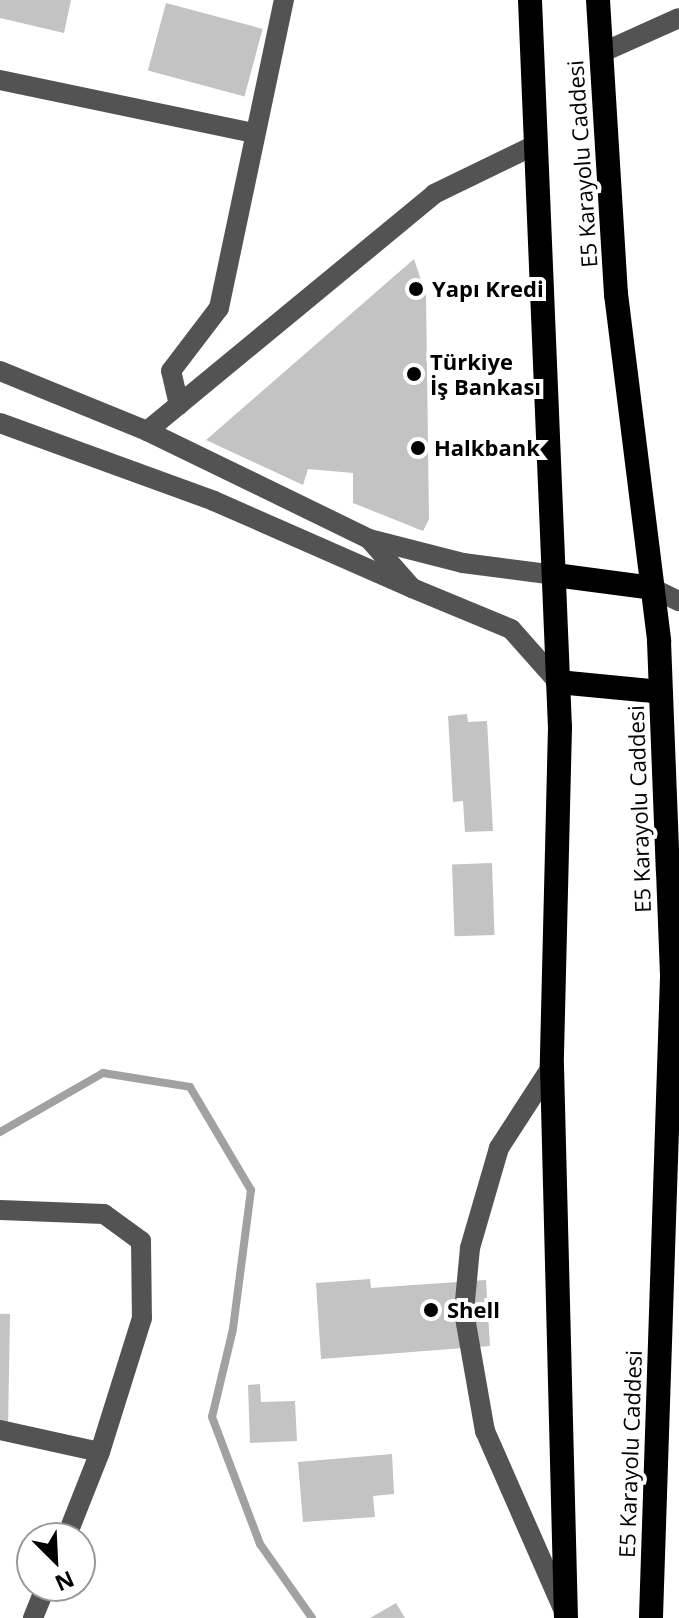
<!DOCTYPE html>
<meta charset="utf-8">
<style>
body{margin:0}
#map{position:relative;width:679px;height:1618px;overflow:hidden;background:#fff;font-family:"Open Sans",sans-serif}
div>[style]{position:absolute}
.stream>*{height:8px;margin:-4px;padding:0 4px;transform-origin:4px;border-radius:4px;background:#a1a1a1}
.building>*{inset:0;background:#c3c3c3;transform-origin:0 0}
.minor>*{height:20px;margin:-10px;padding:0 10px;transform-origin:10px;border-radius:10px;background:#535353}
.highway>*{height:24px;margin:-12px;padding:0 12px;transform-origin:12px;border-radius:12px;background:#000}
.dots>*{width:22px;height:22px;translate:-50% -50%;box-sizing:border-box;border:4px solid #fff;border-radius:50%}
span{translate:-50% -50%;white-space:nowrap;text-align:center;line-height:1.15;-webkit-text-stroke:8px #fff;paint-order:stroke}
.street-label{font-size:22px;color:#000}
.poi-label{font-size:22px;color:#000;font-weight:700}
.left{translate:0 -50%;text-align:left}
.north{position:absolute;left:16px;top:1522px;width:80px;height:80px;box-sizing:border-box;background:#fff;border:2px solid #999;border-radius:50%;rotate:156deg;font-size:22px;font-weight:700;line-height:32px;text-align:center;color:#000}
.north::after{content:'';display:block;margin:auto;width:28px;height:36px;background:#000;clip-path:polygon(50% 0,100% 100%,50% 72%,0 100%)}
</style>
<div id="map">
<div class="stream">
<i style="left:0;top:1132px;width:119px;rotate:-29.8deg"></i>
<i style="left:103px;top:1073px;width:88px;rotate:9.1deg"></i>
<i style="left:190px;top:1087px;width:120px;rotate:59.4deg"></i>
<i style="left:251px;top:1190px;width:140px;rotate:97.4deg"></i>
<i style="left:233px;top:1329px;width:90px;rotate:103.4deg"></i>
<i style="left:212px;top:1417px;width:136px;rotate:69.3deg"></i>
<i style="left:260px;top:1544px;width:90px;rotate:54.9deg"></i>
</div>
<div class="building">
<i style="clip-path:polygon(0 0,71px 0,64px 33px,0 18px)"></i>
<i style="left:166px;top:3px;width:100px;height:70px;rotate:15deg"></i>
<i style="clip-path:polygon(414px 259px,426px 295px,429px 519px,423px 531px,353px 503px,353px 473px,308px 469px,303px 485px,206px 440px)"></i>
<i style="clip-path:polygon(467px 714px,468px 722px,487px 721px,493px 831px,465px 832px,463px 801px,453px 802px,448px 716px)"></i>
<i style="left:492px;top:863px;width:72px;height:40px;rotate:88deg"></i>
<i style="clip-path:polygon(370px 1279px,371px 1288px,486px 1280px,490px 1346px,321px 1359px,316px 1283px)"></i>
<i style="left:10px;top:1314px;width:110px;height:10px;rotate:91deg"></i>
<i style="clip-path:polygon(260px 1384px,261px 1402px,295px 1401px,297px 1441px,250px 1443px,248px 1385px)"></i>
<i style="clip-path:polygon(392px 1454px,394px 1494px,373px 1496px,375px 1517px,303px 1522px,298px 1462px)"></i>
<i style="clip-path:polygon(396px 1603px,405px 1618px,370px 1618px)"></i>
</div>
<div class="minor">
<i style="left:601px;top:53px;width:85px;rotate:-24.2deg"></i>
<i style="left:0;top:80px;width:259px;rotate:11.8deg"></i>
<i style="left:0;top:371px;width:159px;rotate:22.2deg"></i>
<i style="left:147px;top:431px;width:247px;rotate:25.9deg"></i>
<i style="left:369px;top:539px;width:97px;rotate:14.3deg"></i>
<i style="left:463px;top:563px;width:93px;rotate:7.4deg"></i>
<i style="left:179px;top:405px;width:35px;rotate:-103deg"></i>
<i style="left:171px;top:371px;width:79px;rotate:-52.7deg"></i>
<i style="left:219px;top:308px;width:315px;rotate:-78.1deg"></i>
<i style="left:0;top:423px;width:228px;rotate:20deg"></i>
<i style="left:214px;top:501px;width:216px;rotate:23.7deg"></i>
<i style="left:147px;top:431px;width:372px;rotate:-39.5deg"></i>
<i style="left:434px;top:194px;width:114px;rotate:-25.9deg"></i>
<i style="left:369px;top:539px;width:65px;rotate:48.7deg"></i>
<i style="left:412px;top:588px;width:107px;rotate:22.5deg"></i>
<i style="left:511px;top:629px;width:71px;rotate:48.4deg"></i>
<i style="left:652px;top:588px;width:30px;rotate:26deg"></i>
<i style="left:552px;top:1066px;width:98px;rotate:122.9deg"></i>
<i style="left:499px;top:1148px;width:104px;rotate:106.2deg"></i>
<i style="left:470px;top:1248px;width:64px;rotate:95.4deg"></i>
<i style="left:464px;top:1312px;width:121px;rotate:80deg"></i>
<i style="left:485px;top:1431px;width:197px;rotate:66.3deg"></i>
<i style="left:0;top:1210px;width:104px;rotate:2.2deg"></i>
<i style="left:104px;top:1214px;width:46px;rotate:36.1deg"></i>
<i style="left:141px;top:1241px;width:77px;rotate:89.3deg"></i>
<i style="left:142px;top:1318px;width:140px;rotate:107.4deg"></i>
<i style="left:100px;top:1452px;width:92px;rotate:111.6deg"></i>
<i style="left:0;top:1430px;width:102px;rotate:12.4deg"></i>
<i style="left:33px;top:1618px;width:35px;rotate:-68deg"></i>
</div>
<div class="highway">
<i style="left:530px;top:0;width:728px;rotate:87.64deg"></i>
<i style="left:560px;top:727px;width:339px;rotate:91.4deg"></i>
<i style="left:552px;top:1066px;width:552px;rotate:88.55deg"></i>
<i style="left:598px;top:0;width:295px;rotate:86.5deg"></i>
<i style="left:616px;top:294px;width:350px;rotate:82.9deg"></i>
<i style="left:659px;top:641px;width:230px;rotate:87.8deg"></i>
<i style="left:668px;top:871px;width:106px;rotate:87.8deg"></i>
<i style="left:672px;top:977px;width:641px;rotate:91.88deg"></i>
<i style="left:555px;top:575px;width:98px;rotate:7.6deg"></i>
<i style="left:558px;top:682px;width:103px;rotate:5.5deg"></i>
</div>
<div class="dots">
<i style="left:416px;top:289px;background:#000"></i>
<i style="left:414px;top:374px;background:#000"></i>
<i style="left:418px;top:448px;background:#000"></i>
<i style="left:431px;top:1310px;background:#000"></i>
</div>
<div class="street-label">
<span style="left:582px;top:164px;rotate:-94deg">E5 Karayolu Caddesi</span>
<span style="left:639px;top:809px;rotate:-92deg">E5 Karayolu Caddesi</span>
<span style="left:630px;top:1454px;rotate:-88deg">E5 Karayolu Caddesi</span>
</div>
<div class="poi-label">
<span class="left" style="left:432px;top:289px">Yapı Kredi</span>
<span class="left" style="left:430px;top:374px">Türkiye<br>İş Bankası</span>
<span class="left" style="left:434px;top:448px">Halkbank</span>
<span class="left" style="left:447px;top:1310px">Shell</span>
</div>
<div class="north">N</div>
</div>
